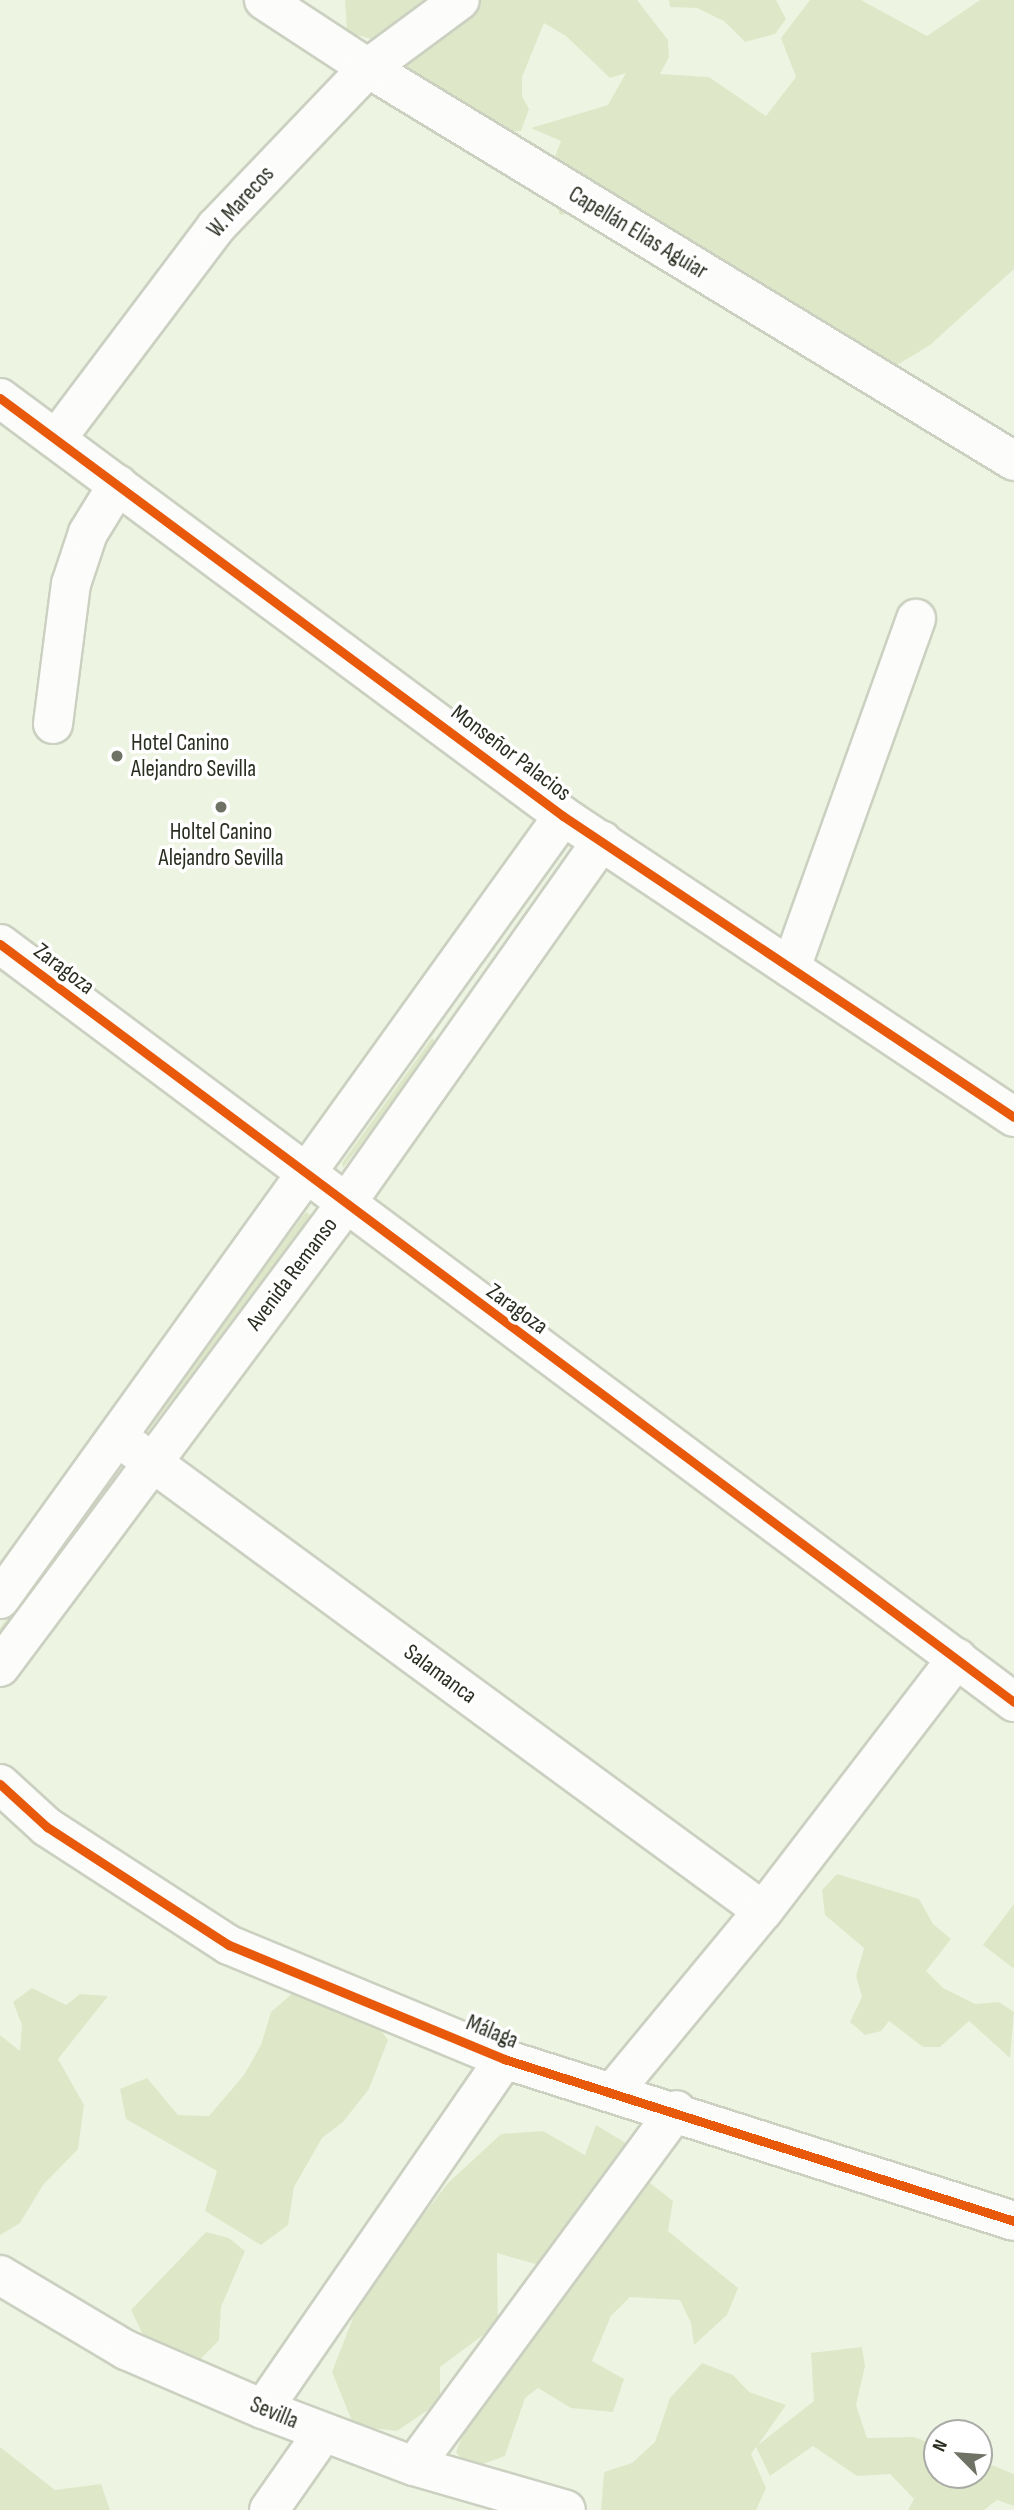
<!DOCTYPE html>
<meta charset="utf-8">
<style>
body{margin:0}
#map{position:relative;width:1014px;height:2510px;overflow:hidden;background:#eef4e2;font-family:"Sofia Sans Condensed",sans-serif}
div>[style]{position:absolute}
.green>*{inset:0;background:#dee8c8}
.roads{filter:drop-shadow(2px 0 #cbd0c1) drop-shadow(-2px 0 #cbd0c1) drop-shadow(0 2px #cbd0c1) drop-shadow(0 -2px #cbd0c1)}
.minor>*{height:38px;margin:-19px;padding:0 19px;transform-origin:19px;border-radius:19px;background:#fcfdfb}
.cycleway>*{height:9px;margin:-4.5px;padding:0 4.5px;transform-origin:4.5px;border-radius:4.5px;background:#e8590c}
.dots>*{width:19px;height:19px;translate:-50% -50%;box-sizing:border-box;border:4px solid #fff;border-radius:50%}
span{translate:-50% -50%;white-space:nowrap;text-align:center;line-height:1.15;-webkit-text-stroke:7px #fff;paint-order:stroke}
.street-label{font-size:23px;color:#292e21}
.poi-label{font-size:23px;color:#292e21}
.left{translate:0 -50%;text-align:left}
.north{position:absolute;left:923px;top:2419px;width:70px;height:70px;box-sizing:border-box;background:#fff;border:2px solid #a9aba6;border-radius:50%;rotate:295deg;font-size:19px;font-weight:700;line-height:28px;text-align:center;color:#292e21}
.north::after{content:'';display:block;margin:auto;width:24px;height:32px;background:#6e7365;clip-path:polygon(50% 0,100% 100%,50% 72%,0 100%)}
</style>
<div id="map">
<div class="green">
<i style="clip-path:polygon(345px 0,637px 0,668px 40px,669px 57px,660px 74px,709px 77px,766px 116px,796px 77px,781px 38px,810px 0,861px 0,927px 36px,980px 0,1014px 0,1014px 269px,930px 345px,876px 378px,596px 207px,560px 215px,547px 178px,561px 141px,531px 128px,608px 105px,626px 73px,610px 78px,566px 36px,544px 23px,522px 77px,522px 96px,529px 109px,521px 131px,490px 133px,427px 98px,381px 42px,347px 32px)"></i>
<i style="clip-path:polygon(669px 0,776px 0,786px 19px,775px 34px,745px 42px,724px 21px,697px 8px,670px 7px)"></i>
<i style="clip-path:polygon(432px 1038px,437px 1043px,343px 1168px,342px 1163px)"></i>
<i style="clip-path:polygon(306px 1212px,312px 1216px,147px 1433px,145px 1428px)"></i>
<i style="clip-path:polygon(108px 1483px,109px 1488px,0 1640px,0 1628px)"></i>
<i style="clip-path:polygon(837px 1874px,919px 1899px,933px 1924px,951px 1939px,926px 1971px,943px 1988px,975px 2004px,999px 2002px,1014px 2012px,1010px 2058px,969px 2021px,940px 2047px,923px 2047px,889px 2021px,881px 2031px,865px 2035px,850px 2022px,862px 1997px,856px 1976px,864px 1948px,825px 1915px,822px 1890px)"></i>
<i style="clip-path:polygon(1014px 1904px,1014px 1967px,1013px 1968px,983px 1945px)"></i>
<i style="clip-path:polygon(32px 1988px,66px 2005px,80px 1994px,108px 1996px,58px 2059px,84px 2105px,78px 2149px,43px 2185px,20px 2223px,0 2235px,0 2035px,20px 2051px,22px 2025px,13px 2002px)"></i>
<i style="clip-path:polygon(294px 1992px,372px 2019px,388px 2040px,369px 2089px,343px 2122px,322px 2138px,294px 2187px,288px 2225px,261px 2245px,205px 2211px,217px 2171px,126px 2119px,120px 2089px,147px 2078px,178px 2115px,209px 2116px,244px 2075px,261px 2045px,271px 2012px)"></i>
<i style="clip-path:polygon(596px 2125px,629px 2145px,640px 2175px,673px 2201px,668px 2231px,738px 2288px,727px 2315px,694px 2345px,691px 2323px,680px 2300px,630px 2297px,611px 2316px,592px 2361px,624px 2379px,613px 2412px,571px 2408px,538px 2388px,525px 2398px,505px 2456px,469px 2469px,456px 2452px,482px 2387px,546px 2267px,497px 2253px,498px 2324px,440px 2367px,440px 2402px,397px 2431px,354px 2426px,332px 2372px,363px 2292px,448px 2183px,501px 2134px,543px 2131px,585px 2155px)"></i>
<i style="clip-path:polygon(206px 2232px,229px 2238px,245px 2251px,221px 2307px,219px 2340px,197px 2363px,152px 2353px,131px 2310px)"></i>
<i style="clip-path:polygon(862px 2347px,865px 2366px,856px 2405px,867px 2438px,914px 2437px,937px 2446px,937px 2475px,979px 2475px,979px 2460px,1014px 2474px,1014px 2506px,997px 2500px,984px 2510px,908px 2510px,914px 2499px,890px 2474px,857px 2476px,813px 2446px,770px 2476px,756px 2447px,751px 2454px,766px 2488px,756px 2510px,601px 2510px,604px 2472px,632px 2463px,655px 2442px,670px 2398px,702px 2363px,733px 2375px,749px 2392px,786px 2405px,758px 2445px,814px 2401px,811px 2353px)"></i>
<i style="clip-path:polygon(0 2447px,55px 2490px,101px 2484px,110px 2510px,0 2510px)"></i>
</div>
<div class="roads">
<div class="minor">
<i style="left:264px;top:0;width:124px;rotate:33.2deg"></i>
<i style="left:368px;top:68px;width:756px;rotate:31.31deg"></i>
<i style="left:0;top:398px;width:701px;rotate:36.59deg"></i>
<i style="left:563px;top:816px;width:542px;rotate:33.72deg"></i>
<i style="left:57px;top:438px;width:264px;rotate:-53deg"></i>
<i style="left:216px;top:227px;width:220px;rotate:-46.3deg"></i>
<i style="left:368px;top:68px;width:114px;rotate:-36.5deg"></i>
<i style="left:53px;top:724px;width:141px;rotate:-82.7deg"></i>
<i style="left:71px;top:584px;width:54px;rotate:-71.6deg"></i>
<i style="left:88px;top:533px;width:57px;rotate:-58.5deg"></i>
<i style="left:0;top:944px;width:1266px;rotate:36.78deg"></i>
<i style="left:791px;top:968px;width:371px;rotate:-70.3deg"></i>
<i style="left:130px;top:1446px;width:785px;rotate:36.3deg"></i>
<i style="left:0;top:1599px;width:964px;rotate:-54.28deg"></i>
<i style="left:0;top:1667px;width:577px;rotate:-53.25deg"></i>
<i style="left:345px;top:1205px;width:446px;rotate:-54.8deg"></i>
<i style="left:0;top:1784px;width:64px;rotate:42.5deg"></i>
<i style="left:47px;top:1827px;width:217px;rotate:33deg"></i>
<i style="left:229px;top:1945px;width:298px;rotate:22.5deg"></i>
<i style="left:504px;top:2059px;width:535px;rotate:17.62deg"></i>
<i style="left:613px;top:2092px;width:235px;rotate:-50.4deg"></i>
<i style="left:763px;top:1911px;width:319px;rotate:-52.5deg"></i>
<i style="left:0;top:2275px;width:147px;rotate:30.8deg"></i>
<i style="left:126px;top:2350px;width:149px;rotate:23.3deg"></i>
<i style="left:263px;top:2409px;width:161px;rotate:20.7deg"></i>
<i style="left:414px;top:2466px;width:158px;rotate:16.1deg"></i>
<i style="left:263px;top:2409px;width:425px;rotate:-55.4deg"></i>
<i style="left:414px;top:2466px;width:442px;rotate:-53.6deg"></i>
<i style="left:269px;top:2510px;width:94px;rotate:-55deg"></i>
</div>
</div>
<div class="cycleway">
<i style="left:0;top:398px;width:701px;rotate:36.59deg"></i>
<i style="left:563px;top:816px;width:542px;rotate:33.72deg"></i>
<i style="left:0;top:944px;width:1266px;rotate:36.78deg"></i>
<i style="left:0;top:1784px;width:64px;rotate:42.5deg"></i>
<i style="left:47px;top:1827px;width:217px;rotate:33deg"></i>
<i style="left:229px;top:1945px;width:298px;rotate:22.5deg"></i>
<i style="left:504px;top:2059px;width:535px;rotate:17.62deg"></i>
</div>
<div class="dots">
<i style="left:117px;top:756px;background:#6e7365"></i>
<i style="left:221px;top:807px;background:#6e7365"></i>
</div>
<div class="street-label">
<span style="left:241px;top:202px;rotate:-48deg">W. Marecos</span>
<span style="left:638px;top:233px;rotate:31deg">Capellán Elias Aguiar</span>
<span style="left:511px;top:753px;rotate:37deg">Monseñor Palacios</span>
<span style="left:64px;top:969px;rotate:37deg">Zaragoza</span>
<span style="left:292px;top:1274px;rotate:-53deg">Avenida Remanso</span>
<span style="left:517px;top:1309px;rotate:36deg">Zaragoza</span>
<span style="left:440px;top:1674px;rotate:36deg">Salamanca</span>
<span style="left:492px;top:2032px;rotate:22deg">Málaga</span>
<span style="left:274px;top:2413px;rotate:22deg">Sevilla</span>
</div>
<div class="poi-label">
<span class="left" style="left:131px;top:756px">Hotel Canino<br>Alejandro Sevilla</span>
<span style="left:221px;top:845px">Holtel Canino<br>Alejandro Sevilla</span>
</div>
<div class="north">N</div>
</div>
